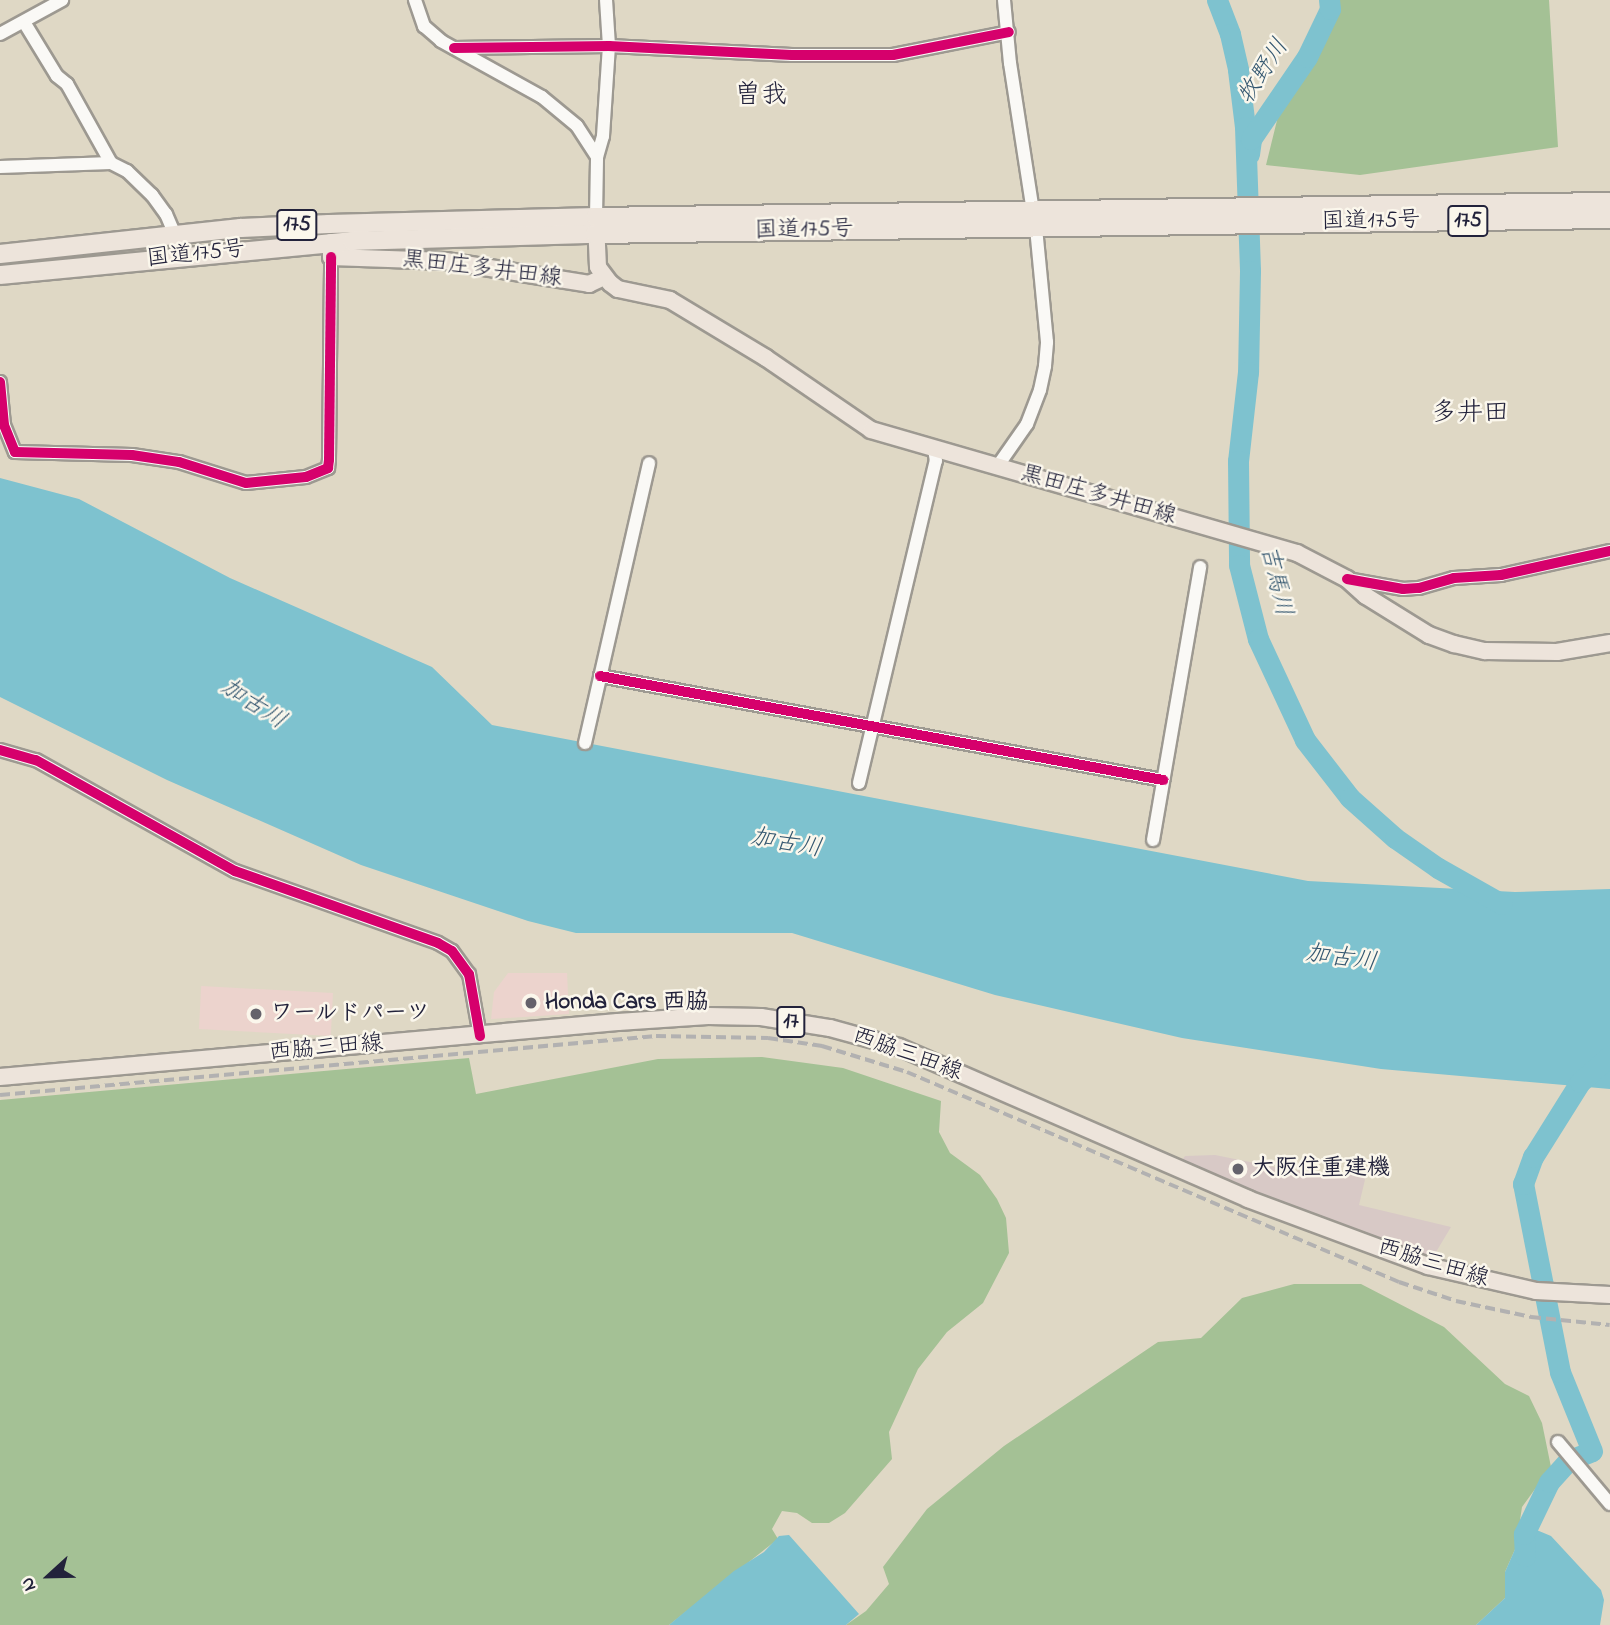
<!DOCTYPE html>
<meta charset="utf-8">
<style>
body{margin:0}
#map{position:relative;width:1610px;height:1625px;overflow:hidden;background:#dfd8c5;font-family:"Indie Flower","Klee One",sans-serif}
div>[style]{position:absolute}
.built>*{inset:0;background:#ecd3cd;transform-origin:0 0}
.industrial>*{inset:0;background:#d8c9c6}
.forest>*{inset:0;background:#a4c195}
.water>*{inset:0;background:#7ec2cf}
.river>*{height:21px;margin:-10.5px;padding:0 10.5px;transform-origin:10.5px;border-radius:10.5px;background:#7ec2cf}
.roads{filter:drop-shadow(2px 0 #9d9991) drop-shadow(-2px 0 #9d9991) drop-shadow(0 2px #9d9991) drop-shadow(0 -2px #9d9991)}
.minor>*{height:12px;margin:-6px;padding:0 6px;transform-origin:6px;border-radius:6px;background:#faf9f6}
.major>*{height:16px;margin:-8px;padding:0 8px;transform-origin:8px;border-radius:8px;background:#ede4db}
.highway>*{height:18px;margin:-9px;padding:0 9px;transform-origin:9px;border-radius:9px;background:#ede4db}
.rail>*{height:3.5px;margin-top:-1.75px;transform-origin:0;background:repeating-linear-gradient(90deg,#b2b1b1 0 10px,transparent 0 15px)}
.cycleway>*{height:10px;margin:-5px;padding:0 5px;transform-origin:5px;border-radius:5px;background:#d6006c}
.dots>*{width:19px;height:19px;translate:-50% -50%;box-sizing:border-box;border:4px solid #fbf7ec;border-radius:50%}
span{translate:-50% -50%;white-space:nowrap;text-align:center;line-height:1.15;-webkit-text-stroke:5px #fbf7ec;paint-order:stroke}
.shield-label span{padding:2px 5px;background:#fbf7ec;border:2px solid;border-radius:5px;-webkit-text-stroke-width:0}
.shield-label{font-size:21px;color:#22223b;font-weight:700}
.street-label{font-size:23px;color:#22223b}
.poi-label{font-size:23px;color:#22223b;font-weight:700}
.left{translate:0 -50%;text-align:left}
.water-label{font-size:24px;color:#345770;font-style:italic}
.quarter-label{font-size:26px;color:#22223b}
.north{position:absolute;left:14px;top:1541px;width:70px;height:70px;-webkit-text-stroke:5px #fbf7ec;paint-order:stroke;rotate:248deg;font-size:19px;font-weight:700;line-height:28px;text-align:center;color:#22223b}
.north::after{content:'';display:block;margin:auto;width:24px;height:32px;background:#22223b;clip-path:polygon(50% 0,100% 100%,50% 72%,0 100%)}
</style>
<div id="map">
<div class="built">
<i style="clip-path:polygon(508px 973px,567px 973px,569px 1014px,491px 1019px,494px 992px)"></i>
<i style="left:333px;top:993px;width:43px;height:132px;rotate:93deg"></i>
</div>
<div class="industrial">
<i style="clip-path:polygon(1215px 1155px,1289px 1170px,1328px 1173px,1367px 1171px,1359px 1205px,1451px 1227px,1433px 1257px,1262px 1195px,1182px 1160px,1185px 1156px)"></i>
</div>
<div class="forest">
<i style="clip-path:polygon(1327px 0,1549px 0,1558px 147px,1360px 175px,1266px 165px,1285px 88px,1318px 36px)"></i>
<i style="clip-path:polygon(762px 1057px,843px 1068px,941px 1101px,939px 1132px,950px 1153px,980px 1175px,997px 1199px,1006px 1218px,1009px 1253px,983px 1303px,947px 1332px,918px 1369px,889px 1432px,892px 1459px,845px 1513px,829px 1523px,812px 1523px,797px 1513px,782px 1511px,772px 1529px,778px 1539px,669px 1625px,0 1625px,0 1100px,469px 1058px,476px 1094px,658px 1059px)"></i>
<i style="clip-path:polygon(1294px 1284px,1361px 1284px,1444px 1327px,1505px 1384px,1529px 1396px,1542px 1423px,1551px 1467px,1522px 1507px,1516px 1547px,1505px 1572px,1505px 1598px,1476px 1625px,846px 1625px,866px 1611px,889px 1584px,883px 1567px,927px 1509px,1004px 1446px,1158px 1342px,1201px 1338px,1242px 1298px)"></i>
</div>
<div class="water">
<i style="clip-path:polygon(0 478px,79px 499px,230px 578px,432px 667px,492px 725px,1308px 881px,1515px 892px,1610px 889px,1610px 1089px,1381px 1069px,1182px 1038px,995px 995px,792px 933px,576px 933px,528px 921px,361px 865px,167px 780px,0 697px)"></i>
<i style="clip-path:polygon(1520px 1523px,1551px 1536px,1601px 1590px,1604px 1600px,1600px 1625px,1476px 1625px,1505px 1598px,1505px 1572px,1516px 1547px)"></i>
<i style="clip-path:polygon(789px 1535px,859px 1614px,846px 1625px,669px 1625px,734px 1571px,764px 1552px,779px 1536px)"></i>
</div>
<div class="river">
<i style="left:1217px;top:0;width:36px;rotate:69deg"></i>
<i style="left:1230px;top:34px;width:37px;rotate:77deg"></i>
<i style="left:1238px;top:70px;width:57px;rotate:83deg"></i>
<i style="left:1245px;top:127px;width:144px;rotate:88deg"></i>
<i style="left:1250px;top:271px;width:101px;rotate:91.1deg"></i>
<i style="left:1248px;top:372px;width:90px;rotate:96.4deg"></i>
<i style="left:1238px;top:461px;width:104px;rotate:89.4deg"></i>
<i style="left:1239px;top:565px;width:76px;rotate:75.6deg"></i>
<i style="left:1258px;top:639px;width:111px;rotate:65deg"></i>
<i style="left:1305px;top:740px;width:73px;rotate:52.2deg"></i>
<i style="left:1350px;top:798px;width:60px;rotate:41.6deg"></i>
<i style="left:1395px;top:838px;width:52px;rotate:34.9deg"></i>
<i style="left:1438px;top:868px;width:73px;rotate:29.4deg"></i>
<i style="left:1249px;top:154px;width:15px;rotate:-82deg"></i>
<i style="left:1251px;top:139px;width:99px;rotate:-55.7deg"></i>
<i style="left:1307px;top:57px;width:53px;rotate:-64.4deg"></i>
<i style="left:1330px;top:9px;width:9px;rotate:-96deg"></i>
<i style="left:1575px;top:1458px;width:18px;rotate:-22deg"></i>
<i style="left:1592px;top:1451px;width:85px;rotate:-112.1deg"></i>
<i style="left:1560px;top:1372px;width:192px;rotate:-101.1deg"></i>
<i style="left:1523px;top:1184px;width:29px;rotate:-70deg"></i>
<i style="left:1533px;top:1157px;width:89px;rotate:-57.9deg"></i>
<i style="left:1580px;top:1082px;width:40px;rotate:-41deg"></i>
<i style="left:1525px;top:1556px;width:22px;rotate:-93deg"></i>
<i style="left:1524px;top:1534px;width:58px;rotate:-64.3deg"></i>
<i style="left:1549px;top:1482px;width:28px;rotate:-48deg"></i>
</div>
<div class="roads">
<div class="minor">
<i style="left:415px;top:0;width:28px;rotate:71deg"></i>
<i style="left:424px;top:26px;width:23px;rotate:41deg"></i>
<i style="left:441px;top:41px;width:115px;rotate:29deg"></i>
<i style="left:542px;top:97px;width:45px;rotate:39.6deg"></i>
<i style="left:577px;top:126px;width:37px;rotate:57deg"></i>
<i style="left:1004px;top:0;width:63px;rotate:84.6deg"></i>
<i style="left:1010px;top:63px;width:151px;rotate:81.2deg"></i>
<i style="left:24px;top:22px;width:63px;rotate:58.6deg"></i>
<i style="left:57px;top:76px;width:13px;rotate:39deg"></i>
<i style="left:67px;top:84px;width:90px;rotate:60.9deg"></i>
<i style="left:0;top:34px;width:71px;rotate:-28.7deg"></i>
<i style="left:454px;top:48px;width:155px;rotate:-0.7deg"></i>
<i style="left:609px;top:46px;width:183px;rotate:2.8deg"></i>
<i style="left:792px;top:55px;width:101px"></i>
<i style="left:893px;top:55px;width:118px;rotate:-11.2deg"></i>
<i style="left:0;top:167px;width:111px;rotate:-2.1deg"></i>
<i style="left:111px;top:163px;width:18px;rotate:27deg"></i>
<i style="left:127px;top:171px;width:35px;rotate:44deg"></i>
<i style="left:152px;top:195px;width:24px;rotate:54deg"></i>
<i style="left:166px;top:214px;width:23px;rotate:67deg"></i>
<i style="left:175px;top:235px;width:22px;rotate:82deg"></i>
<i style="left:596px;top:217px;width:60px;rotate:-89deg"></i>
<i style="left:597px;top:157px;width:22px;rotate:-74deg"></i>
<i style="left:603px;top:136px;width:90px;rotate:-86.2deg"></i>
<i style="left:609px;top:46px;width:46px;rotate:-93.7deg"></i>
<i style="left:0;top:382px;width:43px;rotate:84.7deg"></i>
<i style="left:4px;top:425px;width:29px;rotate:68deg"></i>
<i style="left:15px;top:452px;width:117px;rotate:1.5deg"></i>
<i style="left:132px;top:455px;width:48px;rotate:8.5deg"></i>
<i style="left:179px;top:462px;width:70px;rotate:17.4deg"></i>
<i style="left:246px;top:483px;width:60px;rotate:-5.7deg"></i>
<i style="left:306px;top:477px;width:24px;rotate:-22deg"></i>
<i style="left:328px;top:468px;width:8px;rotate:-83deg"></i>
<i style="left:329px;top:460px;width:203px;rotate:-89.4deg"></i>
<i style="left:997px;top:467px;width:52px;rotate:-55.1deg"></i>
<i style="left:1027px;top:424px;width:36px;rotate:-69deg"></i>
<i style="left:1040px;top:390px;width:25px;rotate:-78deg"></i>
<i style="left:1045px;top:366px;width:24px;rotate:-85deg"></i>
<i style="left:1047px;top:342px;width:115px;rotate:-95.5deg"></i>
<i style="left:1347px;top:579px;width:57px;rotate:10.1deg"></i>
<i style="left:1403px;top:589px;width:16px;rotate:-4deg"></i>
<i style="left:1419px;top:588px;width:36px;rotate:-16deg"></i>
<i style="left:1454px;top:578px;width:47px;rotate:-3.7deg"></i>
<i style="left:1501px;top:575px;width:112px;rotate:-12.4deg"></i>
<i style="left:600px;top:676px;width:573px;rotate:10.47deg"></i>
<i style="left:585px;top:743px;width:287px;rotate:-77.1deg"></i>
<i style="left:0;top:750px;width:37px;rotate:16deg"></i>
<i style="left:36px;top:760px;width:228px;rotate:29.2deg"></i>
<i style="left:235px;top:871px;width:215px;rotate:19.5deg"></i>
<i style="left:438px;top:943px;width:16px;rotate:30deg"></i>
<i style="left:452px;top:951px;width:29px;rotate:54deg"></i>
<i style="left:469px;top:974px;width:63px;rotate:79.9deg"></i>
<i style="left:859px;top:783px;width:331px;rotate:-76.6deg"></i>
<i style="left:936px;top:461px;width:11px;rotate:-100deg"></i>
<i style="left:1153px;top:840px;width:277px;rotate:-80.2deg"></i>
<i style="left:1558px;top:1442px;width:81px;rotate:50deg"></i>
</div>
<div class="major">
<i style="left:596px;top:223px;width:44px;rotate:87.4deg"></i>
<i style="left:598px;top:267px;width:20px;rotate:53deg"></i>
<i style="left:610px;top:283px;width:10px;rotate:37deg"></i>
<i style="left:618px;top:289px;width:53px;rotate:11.9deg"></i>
<i style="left:670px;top:300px;width:112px;rotate:31.1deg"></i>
<i style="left:766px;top:358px;width:127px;rotate:34.4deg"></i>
<i style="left:871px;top:430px;width:443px;rotate:16.1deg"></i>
<i style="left:1297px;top:553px;width:56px;rotate:27.5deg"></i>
<i style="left:1347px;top:579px;width:25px;rotate:42deg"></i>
<i style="left:1366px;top:596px;width:74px;rotate:31.8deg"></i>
<i style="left:1429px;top:635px;width:27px;rotate:20deg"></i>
<i style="left:1454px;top:644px;width:32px;rotate:13deg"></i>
<i style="left:1485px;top:651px;width:72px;rotate:0.8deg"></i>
<i style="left:1557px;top:652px;width:54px;rotate:-9.6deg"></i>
<i style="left:331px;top:242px;width:15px;rotate:90deg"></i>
<i style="left:331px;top:257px;width:115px;rotate:2deg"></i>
<i style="left:446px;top:261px;width:145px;rotate:9.1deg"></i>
<i style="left:589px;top:284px;width:17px;rotate:-25deg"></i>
<i style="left:0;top:1077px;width:620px;rotate:-5.09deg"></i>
<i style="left:618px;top:1022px;width:90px;rotate:-3.8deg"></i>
<i style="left:708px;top:1016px;width:53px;rotate:1.1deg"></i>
<i style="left:761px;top:1017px;width:70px;rotate:9.1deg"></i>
<i style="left:830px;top:1028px;width:72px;rotate:15.4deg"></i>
<i style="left:899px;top:1047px;width:381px;rotate:23.5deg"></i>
<i style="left:1248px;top:1199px;width:192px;rotate:20.4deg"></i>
<i style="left:1428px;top:1266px;width:111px;rotate:13deg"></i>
<i style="left:1536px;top:1291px;width:74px;rotate:3.1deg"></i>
</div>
<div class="highway">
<i style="left:0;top:254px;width:242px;rotate:-6.2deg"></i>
<i style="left:241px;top:228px;width:88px;rotate:-2.6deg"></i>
<i style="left:329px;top:224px;width:267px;rotate:-1.5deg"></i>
<i style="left:596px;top:217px;width:1014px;rotate:-0.85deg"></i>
<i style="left:0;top:275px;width:354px;rotate:-5.5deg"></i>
<i style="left:352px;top:241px;width:243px;rotate:-1.7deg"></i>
<i style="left:595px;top:234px;width:1015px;rotate:-0.85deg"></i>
</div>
</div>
<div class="rail">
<i style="left:0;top:1095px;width:659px;rotate:-5.14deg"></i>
<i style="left:656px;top:1036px;width:112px;rotate:1deg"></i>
<i style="left:768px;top:1038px;width:55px;rotate:8.4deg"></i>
<i style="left:822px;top:1046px;width:89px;rotate:17deg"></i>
<i style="left:907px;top:1072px;width:535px;rotate:23.11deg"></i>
<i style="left:1399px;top:1282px;width:60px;rotate:18.4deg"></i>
<i style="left:1456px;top:1301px;width:77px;rotate:12deg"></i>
<i style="left:1531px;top:1317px;width:79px;rotate:5.8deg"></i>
</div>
<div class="cycleway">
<i style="left:454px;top:48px;width:155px;rotate:-0.7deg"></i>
<i style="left:609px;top:46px;width:183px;rotate:2.8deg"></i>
<i style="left:792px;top:55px;width:101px"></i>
<i style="left:893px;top:55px;width:118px;rotate:-11.2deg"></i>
<i style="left:0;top:382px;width:43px;rotate:84.7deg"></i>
<i style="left:4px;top:425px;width:29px;rotate:68deg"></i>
<i style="left:15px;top:452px;width:117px;rotate:1.5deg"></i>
<i style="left:132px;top:455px;width:48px;rotate:8.5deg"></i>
<i style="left:179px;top:462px;width:70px;rotate:17.4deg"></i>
<i style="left:246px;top:483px;width:60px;rotate:-5.7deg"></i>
<i style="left:306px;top:477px;width:24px;rotate:-22deg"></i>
<i style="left:328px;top:468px;width:8px;rotate:-83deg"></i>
<i style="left:329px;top:460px;width:203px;rotate:-89.4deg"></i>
<i style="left:1347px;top:579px;width:57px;rotate:10.1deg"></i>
<i style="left:1403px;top:589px;width:16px;rotate:-4deg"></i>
<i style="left:1419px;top:588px;width:36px;rotate:-16deg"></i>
<i style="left:1454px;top:578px;width:47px;rotate:-3.7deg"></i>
<i style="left:1501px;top:575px;width:112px;rotate:-12.4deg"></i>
<i style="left:600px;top:676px;width:573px;rotate:10.47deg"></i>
<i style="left:0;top:750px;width:37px;rotate:16deg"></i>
<i style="left:36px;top:760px;width:228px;rotate:29.2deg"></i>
<i style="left:235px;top:871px;width:215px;rotate:19.5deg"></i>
<i style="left:438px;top:943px;width:16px;rotate:30deg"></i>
<i style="left:452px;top:951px;width:29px;rotate:54deg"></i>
<i style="left:469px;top:974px;width:63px;rotate:79.9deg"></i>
</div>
<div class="dots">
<i style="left:531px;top:1003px;background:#64626b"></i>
<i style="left:256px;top:1014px;background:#64626b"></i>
<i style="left:1238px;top:1169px;background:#64626b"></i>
</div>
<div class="shield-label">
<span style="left:1468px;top:221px">175</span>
<span style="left:297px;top:225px">175</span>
<span style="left:791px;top:1022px">17</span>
</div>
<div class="street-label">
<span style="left:1371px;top:222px;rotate:-1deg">国道175号</span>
<span style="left:804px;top:231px;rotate:-1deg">国道175号</span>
<span style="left:196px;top:255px;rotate:-6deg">国道175号</span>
<span style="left:482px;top:270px;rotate:7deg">黒田庄多井田線</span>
<span style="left:1098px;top:496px;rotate:16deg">黒田庄多井田線</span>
<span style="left:326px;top:1049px;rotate:-5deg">西脇三田線</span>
<span style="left:907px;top:1055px;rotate:20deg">西脇三田線</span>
<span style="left:1433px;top:1264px;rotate:17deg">西脇三田線</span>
</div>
<div class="poi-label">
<span class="left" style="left:545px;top:1003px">Honda Cars 西脇</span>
<span class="left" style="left:270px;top:1014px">ワールドパーツ</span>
<span class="left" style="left:1252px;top:1169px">大阪住重建機</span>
</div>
<div class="water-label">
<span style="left:1264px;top:72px;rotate:-57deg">牧野川</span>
<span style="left:1275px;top:581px;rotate:77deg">吉馬川</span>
<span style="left:253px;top:705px;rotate:33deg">加古川</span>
<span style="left:786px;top:844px;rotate:10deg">加古川</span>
<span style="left:1341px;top:959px;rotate:8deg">加古川</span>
</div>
<div class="quarter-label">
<span style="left:761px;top:97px">曽我</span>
<span style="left:1470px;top:415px">多井田</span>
</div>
<div class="north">N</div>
</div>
